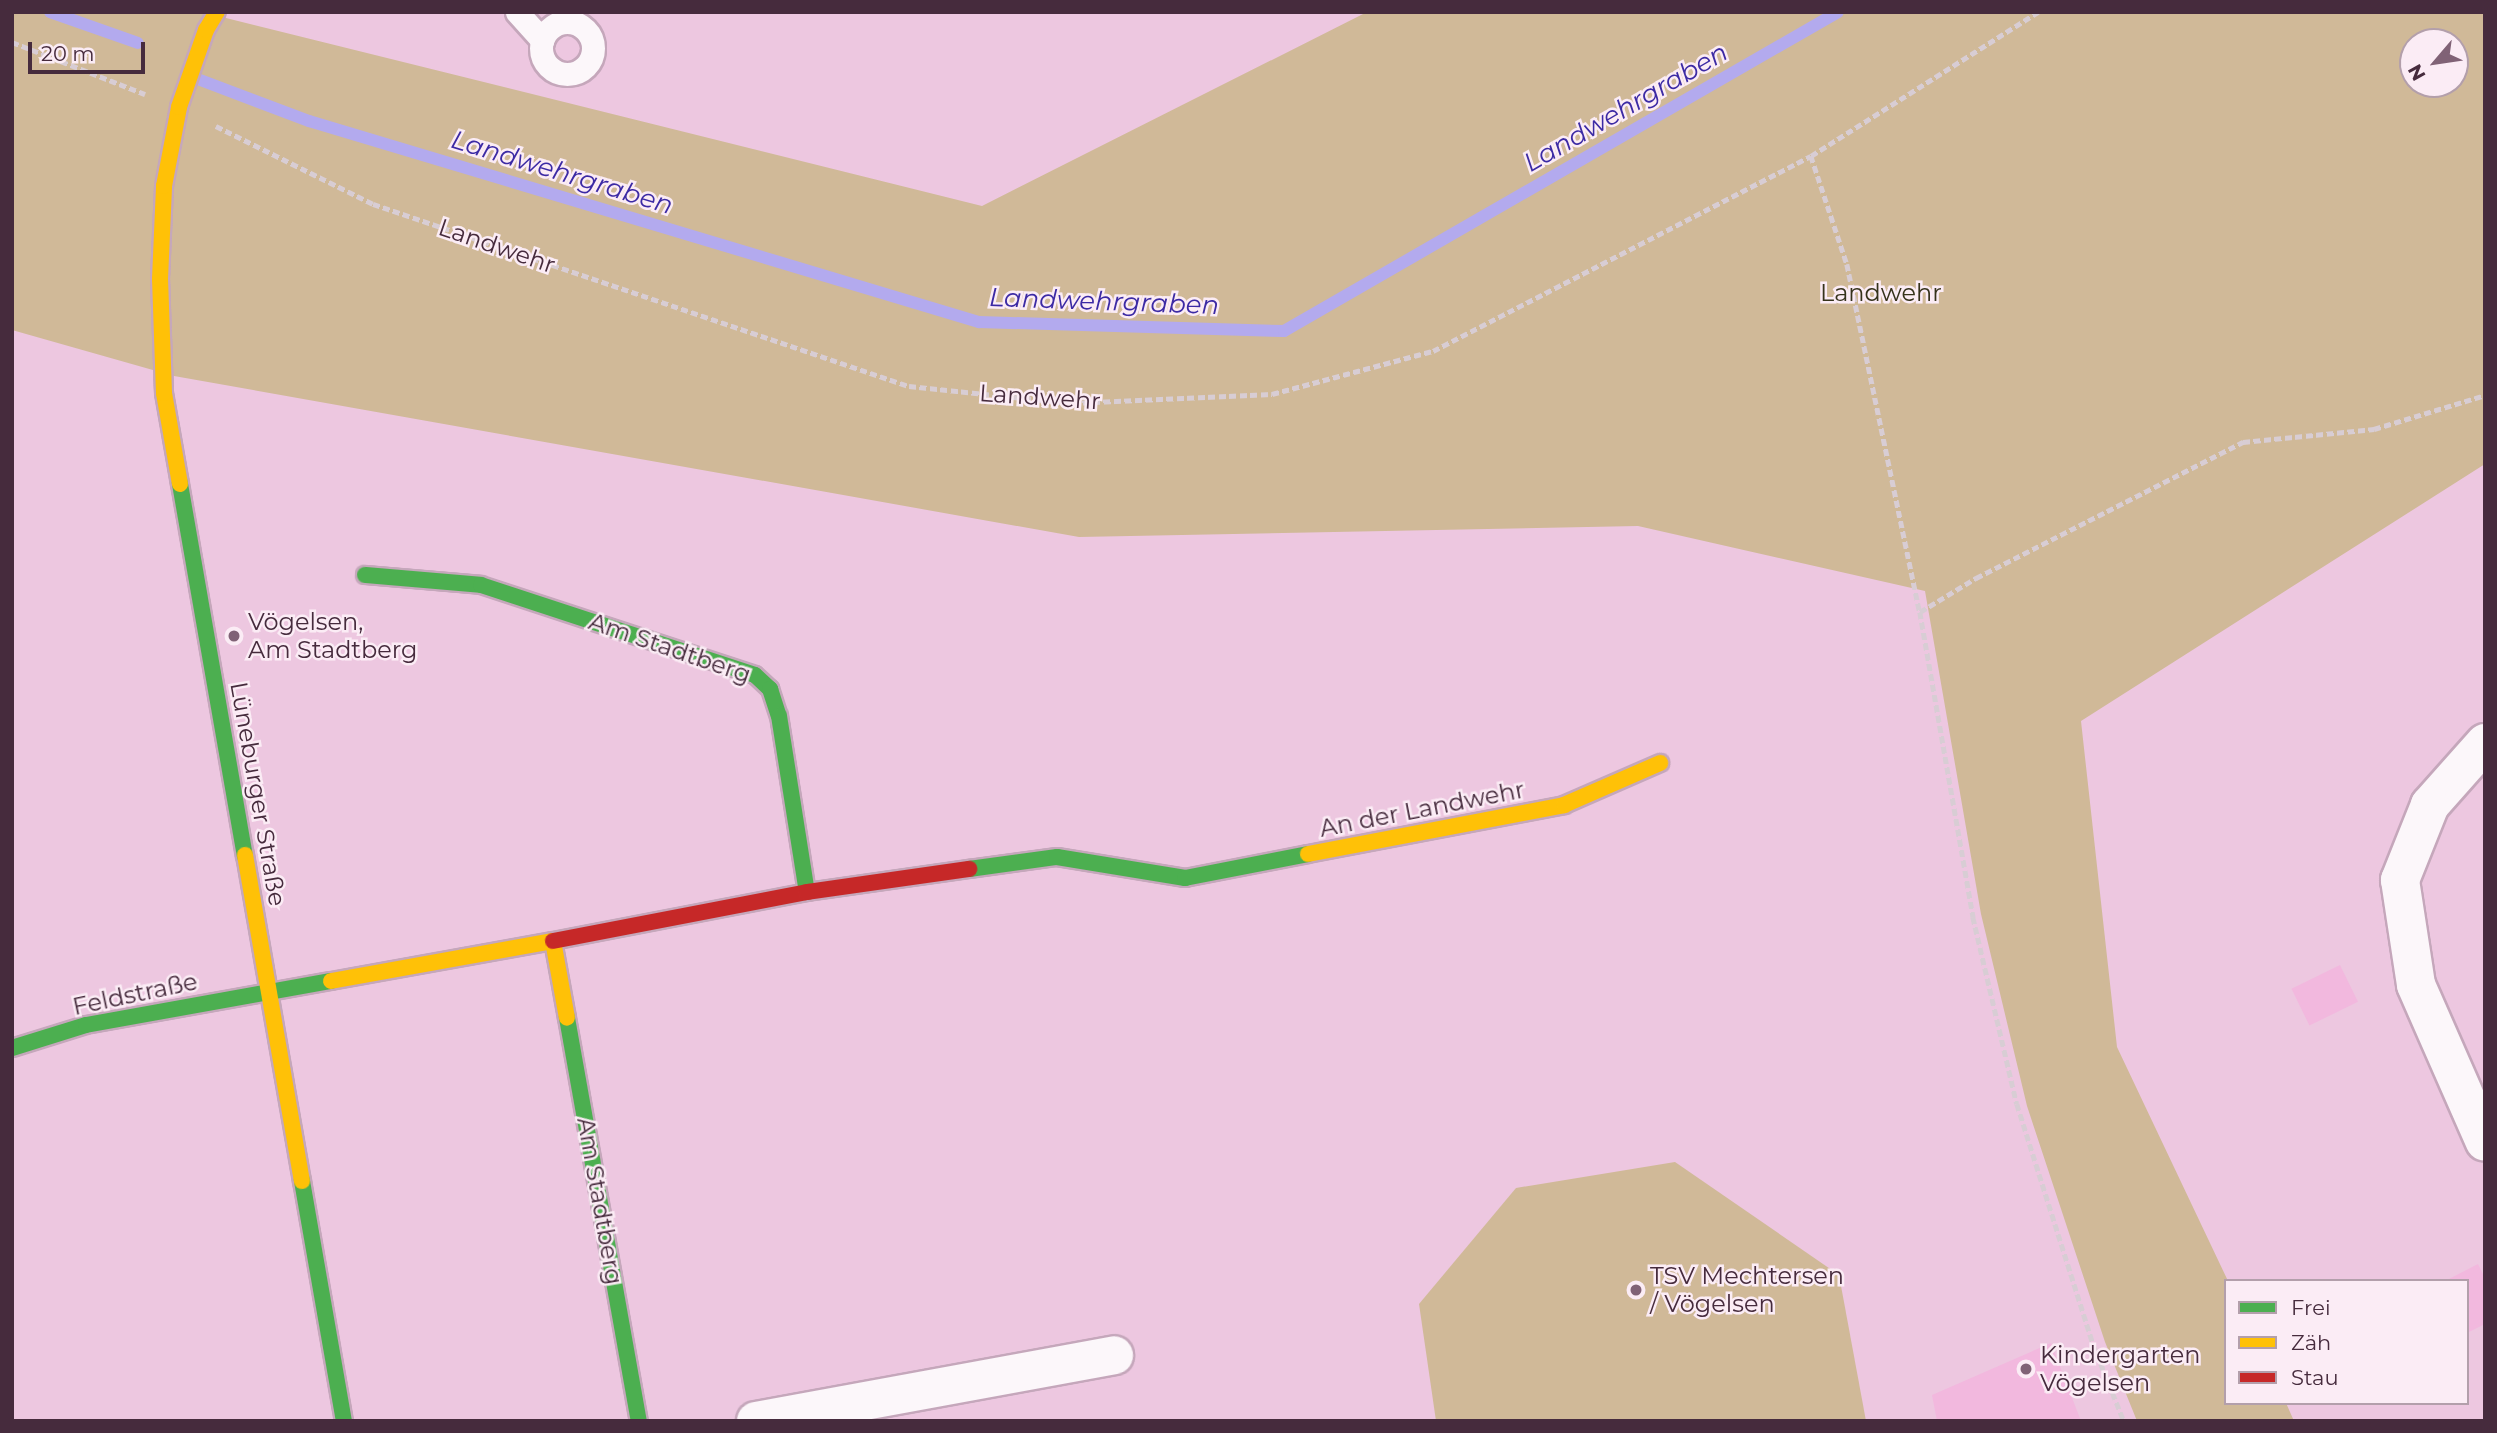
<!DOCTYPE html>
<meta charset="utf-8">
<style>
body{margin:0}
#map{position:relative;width:2497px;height:1433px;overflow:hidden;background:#edc7e0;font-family:Montserrat,sans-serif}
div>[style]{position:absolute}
.built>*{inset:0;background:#f2b8de;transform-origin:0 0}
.green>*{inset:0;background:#d0b998}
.stream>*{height:12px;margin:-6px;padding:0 6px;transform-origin:6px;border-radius:6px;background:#b3aaee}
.path>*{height:4.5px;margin-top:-2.25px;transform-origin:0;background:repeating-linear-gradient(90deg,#d8cdd4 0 7px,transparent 0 10.5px)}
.roads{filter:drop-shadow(2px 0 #c5a7bb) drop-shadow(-2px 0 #c5a7bb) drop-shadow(0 2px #c5a7bb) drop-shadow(0 -2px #c5a7bb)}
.lane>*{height:23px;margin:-11.5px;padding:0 11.5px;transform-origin:11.5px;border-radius:11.5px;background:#fcf7fa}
.lane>.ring{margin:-11.5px;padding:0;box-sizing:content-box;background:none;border:23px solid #fcf7fa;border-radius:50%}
.street>*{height:38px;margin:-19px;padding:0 19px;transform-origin:19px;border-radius:19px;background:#fcf7fa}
.fast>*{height:16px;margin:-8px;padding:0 8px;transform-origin:8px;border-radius:8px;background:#4caf50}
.slow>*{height:16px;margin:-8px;padding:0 8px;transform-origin:8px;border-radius:8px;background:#ffc107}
.jam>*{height:16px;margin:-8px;padding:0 8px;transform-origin:8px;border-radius:8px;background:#c62828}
.dots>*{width:19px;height:19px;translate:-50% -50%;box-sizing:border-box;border:4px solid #fbecf5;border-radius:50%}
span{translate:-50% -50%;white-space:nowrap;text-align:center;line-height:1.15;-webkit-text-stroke:5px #fbecf5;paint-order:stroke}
.street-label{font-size:24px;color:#462b3d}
.park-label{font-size:24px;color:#35321b}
.poi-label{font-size:24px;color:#462b3d}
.left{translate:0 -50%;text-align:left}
.water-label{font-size:26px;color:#3c2aa4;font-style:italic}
.frame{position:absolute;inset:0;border:14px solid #462b3d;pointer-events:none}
.legend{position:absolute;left:2224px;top:1279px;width:245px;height:126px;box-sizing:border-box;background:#fbecf5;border:2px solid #b39fab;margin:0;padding:9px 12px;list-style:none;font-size:21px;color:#462b3d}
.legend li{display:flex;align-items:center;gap:14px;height:35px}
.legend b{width:35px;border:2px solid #b39fab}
.north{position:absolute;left:2399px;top:28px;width:70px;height:70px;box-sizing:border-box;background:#fbecf5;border:2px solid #b39fab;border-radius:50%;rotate:241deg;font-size:19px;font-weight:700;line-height:28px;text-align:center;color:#462b3d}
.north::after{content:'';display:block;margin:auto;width:24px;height:32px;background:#806276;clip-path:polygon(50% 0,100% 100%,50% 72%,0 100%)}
.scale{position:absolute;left:28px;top:42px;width:117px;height:32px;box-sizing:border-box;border:4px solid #462b3d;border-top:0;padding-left:9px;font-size:21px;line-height:24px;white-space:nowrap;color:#462b3d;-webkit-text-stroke:5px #fbecf5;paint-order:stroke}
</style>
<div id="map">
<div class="built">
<i style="left:2340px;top:965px;width:41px;height:54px;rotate:64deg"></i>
<i style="clip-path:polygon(2478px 1264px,2485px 1278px,2485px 1324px,2467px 1333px,2467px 1281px,2445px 1281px)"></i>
<i style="clip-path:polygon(2051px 1343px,2081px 1421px,1937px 1421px,1932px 1395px)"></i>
</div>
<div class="green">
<i style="clip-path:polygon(evenodd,12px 12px,202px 12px,982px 206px,1367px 12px,2485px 12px,2485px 464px,2081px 721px,2117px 1047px,2228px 1281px,2226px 1403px,2286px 1403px,2294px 1421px,2137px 1421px,2105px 1342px,2027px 1106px,1981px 914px,1925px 591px,1638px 526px,1079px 537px,174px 376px,12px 330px,12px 12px,2413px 42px,2455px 42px,2455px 84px,2413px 84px,2413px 42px)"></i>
<i style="clip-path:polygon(1675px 1162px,1839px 1275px,1866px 1421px,1436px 1421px,1419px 1304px,1516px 1188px)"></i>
</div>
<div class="stream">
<i style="left:50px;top:12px;width:93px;rotate:19.4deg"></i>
<i style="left:195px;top:78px;width:122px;rotate:20.7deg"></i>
<i style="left:309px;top:121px;width:700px;rotate:16.7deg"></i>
<i style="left:979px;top:322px;width:305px;rotate:1.7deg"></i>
<i style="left:1284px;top:331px;width:639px;rotate:-29.93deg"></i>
</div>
<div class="path">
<i style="left:12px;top:42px;width:143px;rotate:21.4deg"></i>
<i style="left:216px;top:126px;width:175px;rotate:26.4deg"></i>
<i style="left:373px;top:204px;width:566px;rotate:18.76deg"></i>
<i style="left:909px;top:386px;width:164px;rotate:6deg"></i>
<i style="left:1072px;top:403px;width:200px;rotate:-2.6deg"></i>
<i style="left:1272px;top:394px;width:167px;rotate:-15deg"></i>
<i style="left:1433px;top:351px;width:425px;rotate:-27.3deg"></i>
<i style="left:1811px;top:156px;width:269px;rotate:-32.4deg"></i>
<i style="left:1811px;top:156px;width:114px;rotate:71.6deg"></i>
<i style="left:1847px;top:264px;width:356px;rotate:78.2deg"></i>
<i style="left:1920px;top:612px;width:310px;rotate:80.1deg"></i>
<i style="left:1973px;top:917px;width:192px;rotate:76.8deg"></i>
<i style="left:2017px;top:1104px;width:252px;rotate:72.4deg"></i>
<i style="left:2093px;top:1344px;width:83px;rotate:68.1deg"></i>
<i style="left:1920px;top:612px;width:66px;rotate:-31.3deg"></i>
<i style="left:1976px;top:578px;width:300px;rotate:-27deg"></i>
<i style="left:2243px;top:442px;width:132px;rotate:-5.7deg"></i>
<i style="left:2374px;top:429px;width:116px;rotate:-17deg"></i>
</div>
<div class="roads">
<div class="lane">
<i style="left:517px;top:12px;width:38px;rotate:48deg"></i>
<i class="ring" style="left:541px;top:22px;width:29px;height:29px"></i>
</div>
<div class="street">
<i style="left:2485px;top:743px;width:83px;rotate:131.6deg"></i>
<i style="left:2430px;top:805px;width:81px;rotate:111.8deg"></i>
<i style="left:2400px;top:880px;width:106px;rotate:81.3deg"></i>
<i style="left:2416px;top:985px;width:171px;rotate:66.3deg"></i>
<i style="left:756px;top:1421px;width:364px;rotate:-10.4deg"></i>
</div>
<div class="fast">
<i style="left:180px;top:484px;width:377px;rotate:80.1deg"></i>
<i style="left:365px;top:575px;width:116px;rotate:4.9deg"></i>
<i style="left:481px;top:585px;width:288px;rotate:18.2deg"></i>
<i style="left:755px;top:675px;width:21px;rotate:43deg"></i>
<i style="left:770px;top:689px;width:28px;rotate:72deg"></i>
<i style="left:779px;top:716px;width:178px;rotate:81deg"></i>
<i style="left:969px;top:869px;width:89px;rotate:-7.8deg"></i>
<i style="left:1057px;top:857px;width:130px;rotate:9.3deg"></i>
<i style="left:1185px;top:878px;width:125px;rotate:-11deg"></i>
<i style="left:567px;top:1018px;width:409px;rotate:79.9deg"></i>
<i style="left:12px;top:1048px;width:77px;rotate:-17.3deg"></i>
<i style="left:86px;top:1025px;width:249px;rotate:-10.2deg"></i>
<i style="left:302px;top:1181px;width:244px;rotate:80.1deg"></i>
</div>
<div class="slow">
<i style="left:180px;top:484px;width:92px;rotate:-100deg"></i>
<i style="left:164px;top:393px;width:114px;rotate:-92deg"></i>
<i style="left:160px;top:279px;width:93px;rotate:-87.5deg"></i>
<i style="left:164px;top:186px;width:80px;rotate:-79.2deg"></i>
<i style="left:179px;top:107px;width:82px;rotate:-70.7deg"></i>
<i style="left:206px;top:30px;width:21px;rotate:-59deg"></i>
<i style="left:1308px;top:854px;width:261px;rotate:-10.8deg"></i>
<i style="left:1564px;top:805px;width:105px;rotate:-23.6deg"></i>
<i style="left:245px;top:855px;width:331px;rotate:80.1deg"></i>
<i style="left:331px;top:981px;width:226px;rotate:-10.2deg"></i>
<i style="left:553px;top:941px;width:78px;rotate:79.7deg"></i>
</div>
<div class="jam">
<i style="left:553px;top:941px;width:259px;rotate:-10.9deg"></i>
<i style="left:807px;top:892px;width:164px;rotate:-8.1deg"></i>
</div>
</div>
<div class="dots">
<i style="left:234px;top:636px;background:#806276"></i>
<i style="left:1636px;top:1290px;background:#806276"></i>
<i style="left:2026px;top:1369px;background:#806276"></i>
</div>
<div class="street-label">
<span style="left:497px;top:246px;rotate:19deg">Landwehr</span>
<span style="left:1040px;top:397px;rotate:4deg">Landwehr</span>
<span style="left:670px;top:648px;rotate:19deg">Am Stadtberg</span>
<span style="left:258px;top:794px;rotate:80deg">Lüneburger Straße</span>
<span style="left:1422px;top:809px;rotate:-11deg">An der Landwehr</span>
<span style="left:135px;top:994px;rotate:-12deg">Feldstraße</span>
<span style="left:600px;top:1201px;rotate:80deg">Am Stadtberg</span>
</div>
<div class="park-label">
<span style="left:1881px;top:293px">Landwehr</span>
</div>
<div class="poi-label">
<span class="left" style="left:248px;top:636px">Vögelsen,<br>Am Stadtberg</span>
<span class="left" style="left:1650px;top:1290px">TSV Mechtersen<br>/ Vögelsen</span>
<span class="left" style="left:2040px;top:1369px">Kindergarten<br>Vögelsen</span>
</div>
<div class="water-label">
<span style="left:1626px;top:108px;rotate:-30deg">Landwehrgraben</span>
<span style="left:562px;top:173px;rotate:17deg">Landwehrgraben</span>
<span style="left:1104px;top:302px;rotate:2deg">Landwehrgraben</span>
</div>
<div class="frame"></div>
<ul class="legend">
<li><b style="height:9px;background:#4caf50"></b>Frei</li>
<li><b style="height:9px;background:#ffc107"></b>Zäh</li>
<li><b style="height:9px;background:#c62828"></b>Stau</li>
</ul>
<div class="north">N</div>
<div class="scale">20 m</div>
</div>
